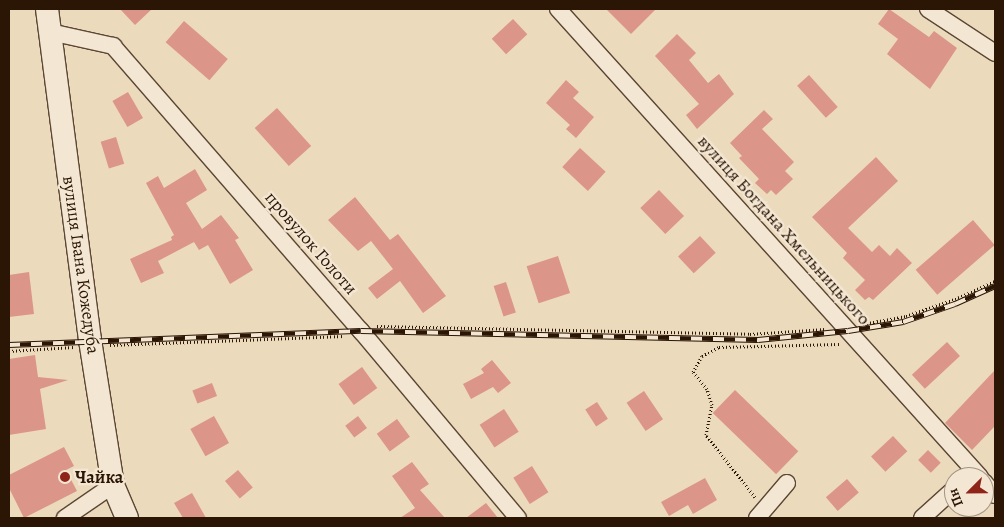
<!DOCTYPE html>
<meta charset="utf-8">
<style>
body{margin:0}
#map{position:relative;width:1004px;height:527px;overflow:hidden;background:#ecdabd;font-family:Alegreya,serif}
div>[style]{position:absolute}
.building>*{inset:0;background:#dc9589;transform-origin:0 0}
.path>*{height:3px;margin-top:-1.5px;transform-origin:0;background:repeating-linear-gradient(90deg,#2b1505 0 1px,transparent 0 3.5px)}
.roads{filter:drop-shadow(1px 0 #5b4633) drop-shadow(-1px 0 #5b4633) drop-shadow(0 1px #5b4633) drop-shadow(0 -1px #5b4633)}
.minor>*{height:16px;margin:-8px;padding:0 8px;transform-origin:8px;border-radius:8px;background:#f3e7d4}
.secondary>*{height:22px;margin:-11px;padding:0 11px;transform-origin:11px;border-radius:11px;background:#f3e7d4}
.rail>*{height:5.5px;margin-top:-2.75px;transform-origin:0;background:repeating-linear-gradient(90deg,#f3e7d4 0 11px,#2b1505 0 22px);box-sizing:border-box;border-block:1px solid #2b1505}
.dots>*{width:14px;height:14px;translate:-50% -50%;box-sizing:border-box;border:2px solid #f3e7d4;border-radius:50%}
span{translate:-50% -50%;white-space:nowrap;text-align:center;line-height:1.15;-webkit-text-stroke:4.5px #f3e7d4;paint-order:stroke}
.street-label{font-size:18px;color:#2b1505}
.poi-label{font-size:18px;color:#2b1505;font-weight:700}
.left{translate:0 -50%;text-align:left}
.frame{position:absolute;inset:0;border:10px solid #2b1505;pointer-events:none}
.north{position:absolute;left:944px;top:467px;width:50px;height:50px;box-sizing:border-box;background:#f3e7d4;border:1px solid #a39381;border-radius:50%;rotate:247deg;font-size:14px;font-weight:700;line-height:20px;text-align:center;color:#2b1505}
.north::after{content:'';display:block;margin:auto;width:18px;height:22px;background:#8f2418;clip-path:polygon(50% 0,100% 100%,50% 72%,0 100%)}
</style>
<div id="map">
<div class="building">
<i style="clip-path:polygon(120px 9px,152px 9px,135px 25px)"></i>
<i style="clip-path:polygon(606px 9px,656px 9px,631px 34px)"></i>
<i style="clip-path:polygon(889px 9px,929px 37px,934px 31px,957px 48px,930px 89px,887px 54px,898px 39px,878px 24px)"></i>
<i style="left:513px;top:19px;width:21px;height:29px;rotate:47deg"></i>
<i style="left:184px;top:21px;width:58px;height:28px;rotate:41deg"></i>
<i style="clip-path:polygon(677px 34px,696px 53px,689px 60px,708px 83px,719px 74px,734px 94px,697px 129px,686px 115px,699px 104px,655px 56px)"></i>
<i style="left:809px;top:75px;width:43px;height:16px;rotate:48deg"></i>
<i style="clip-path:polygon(566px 80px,579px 92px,573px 98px,594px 117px,576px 138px,566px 129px,570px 125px,546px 103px)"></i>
<i style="left:128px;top:92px;width:30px;height:18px;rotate:60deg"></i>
<i style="left:277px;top:108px;width:51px;height:30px;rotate:48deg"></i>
<i style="clip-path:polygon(764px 110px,773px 119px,762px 129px,794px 162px,785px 171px,793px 179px,776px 195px,771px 190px,767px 194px,755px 183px,759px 179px,739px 158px,742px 156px,730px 143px)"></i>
<i style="left:116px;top:137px;width:28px;height:16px;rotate:73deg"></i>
<i style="left:580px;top:148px;width:35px;height:26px;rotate:43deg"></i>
<i style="clip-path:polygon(876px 157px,898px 181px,848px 228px,872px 252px,879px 245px,890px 256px,897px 248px,912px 263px,873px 300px,869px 297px,865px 300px,855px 290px,865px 280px,843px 258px,847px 253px,812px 217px)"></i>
<i style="clip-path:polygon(195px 169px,207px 190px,186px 203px,202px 229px,221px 215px,239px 238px,235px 240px,253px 270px,230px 284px,208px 245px,199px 250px,194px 242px,158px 261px,164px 273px,141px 283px,130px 259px,172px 240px,171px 237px,174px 235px,146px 183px,158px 176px,164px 188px)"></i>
<i style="left:659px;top:190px;width:36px;height:26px;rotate:46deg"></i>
<i style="clip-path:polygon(355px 197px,390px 240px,398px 234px,446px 296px,423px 313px,400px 281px,377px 299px,368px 288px,393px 269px,371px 241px,358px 251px,328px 220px)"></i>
<i style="left:973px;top:220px;width:33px;height:76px;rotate:49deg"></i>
<i style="left:700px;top:236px;width:23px;height:30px;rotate:47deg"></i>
<i style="left:558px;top:256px;width:39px;height:33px;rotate:72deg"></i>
<i style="clip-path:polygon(29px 272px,34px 314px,9px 317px,9px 275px)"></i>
<i style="left:506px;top:282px;width:32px;height:13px;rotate:72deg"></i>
<i style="left:947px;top:342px;width:19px;height:48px;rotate:47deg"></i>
<i style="clip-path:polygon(35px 355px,38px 377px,68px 380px,40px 389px,46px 429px,9px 435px,9px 359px)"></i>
<i style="clip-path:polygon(492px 360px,511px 383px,498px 393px,493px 387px,471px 399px,463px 384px,484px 373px,481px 369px)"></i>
<i style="left:362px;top:367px;width:26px;height:29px;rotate:54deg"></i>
<i style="clip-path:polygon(995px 370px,995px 426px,972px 450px,945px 423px)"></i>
<i style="left:212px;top:383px;width:14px;height:21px;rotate:69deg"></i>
<i style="left:735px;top:390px;width:88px;height:32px;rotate:44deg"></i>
<i style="left:644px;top:391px;width:34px;height:21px;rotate:56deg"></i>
<i style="left:597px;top:402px;width:20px;height:14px;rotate:57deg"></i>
<i style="left:504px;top:409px;width:27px;height:29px;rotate:57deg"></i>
<i style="left:214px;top:416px;width:31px;height:27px;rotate:61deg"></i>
<i style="left:358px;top:416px;width:15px;height:16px;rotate:53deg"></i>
<i style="left:397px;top:419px;width:22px;height:25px;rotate:54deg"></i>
<i style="left:893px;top:436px;width:21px;height:30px;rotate:47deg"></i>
<i style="clip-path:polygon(64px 447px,74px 466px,66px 470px,77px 491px,24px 518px,9px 488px,9px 475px)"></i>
<i style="left:928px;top:450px;width:18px;height:14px;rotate:45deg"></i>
<i style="clip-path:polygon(412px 462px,429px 484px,420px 490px,445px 518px,400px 518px,415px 508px,392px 476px)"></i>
<i style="left:532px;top:466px;width:31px;height:22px;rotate:58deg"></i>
<i style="left:238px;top:470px;width:23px;height:17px;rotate:50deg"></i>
<i style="clip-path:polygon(705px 478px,717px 500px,693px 514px,688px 505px,669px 516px,661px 502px)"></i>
<i style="left:847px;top:479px;width:18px;height:28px;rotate:49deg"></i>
<i style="clip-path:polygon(192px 493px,206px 518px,183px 518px,174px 503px)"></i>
<i style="clip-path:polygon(486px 503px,498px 518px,466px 518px)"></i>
</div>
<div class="path">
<i style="left:863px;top:324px;width:44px;rotate:-10.5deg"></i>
<i style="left:906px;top:316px;width:52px;rotate:-19.1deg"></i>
<i style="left:955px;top:299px;width:44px;rotate:-24.2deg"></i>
<i style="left:377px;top:326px;width:373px;rotate:1.2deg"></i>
<i style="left:750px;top:334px;width:75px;rotate:-3.8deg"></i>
<i style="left:110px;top:345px;width:234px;rotate:-2.2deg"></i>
<i style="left:9px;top:351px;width:65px;rotate:-3.5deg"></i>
<i style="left:755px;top:497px;width:79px;rotate:-128.3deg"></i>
<i style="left:706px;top:435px;width:31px;rotate:-79deg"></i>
<i style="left:712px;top:405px;width:17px;rotate:-107deg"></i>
<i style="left:707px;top:389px;width:22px;rotate:-129deg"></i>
<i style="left:693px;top:372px;width:18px;rotate:-61deg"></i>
<i style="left:702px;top:356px;width:19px;rotate:-28deg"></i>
<i style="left:719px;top:347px;width:120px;rotate:-1.4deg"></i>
</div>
<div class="roads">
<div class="minor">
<i style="left:558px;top:9px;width:630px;rotate:47.96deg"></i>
<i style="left:928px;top:9px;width:80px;rotate:33.3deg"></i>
<i style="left:50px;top:32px;width:65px;rotate:12.5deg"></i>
<i style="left:113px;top:46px;width:378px;rotate:49deg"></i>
<i style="left:361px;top:331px;width:244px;rotate:50deg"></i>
<i style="left:984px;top:482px;width:17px;rotate:50deg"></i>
<i style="left:65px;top:518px;width:58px;rotate:-34.5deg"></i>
<i style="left:757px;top:518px;width:46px;rotate:-49.4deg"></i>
<i style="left:922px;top:518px;width:43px;rotate:-42.2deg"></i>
</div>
<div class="secondary">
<i style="left:47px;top:9px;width:334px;rotate:82.6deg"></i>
<i style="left:90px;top:340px;width:147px;rotate:81deg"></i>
<i style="left:113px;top:485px;width:36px;rotate:67deg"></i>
</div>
</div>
<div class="rail">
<i style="left:9px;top:345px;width:352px;rotate:-2.3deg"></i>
<i style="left:361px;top:331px;width:397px;rotate:1.3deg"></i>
<i style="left:758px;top:340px;width:90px;rotate:-5.7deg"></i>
<i style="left:848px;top:331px;width:56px;rotate:-9.3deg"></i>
<i style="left:903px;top:322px;width:55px;rotate:-19.1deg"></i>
<i style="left:955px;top:304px;width:44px;rotate:-24.2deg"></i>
</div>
<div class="dots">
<i style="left:65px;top:477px;background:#8f2418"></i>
</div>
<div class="street-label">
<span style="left:784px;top:230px;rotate:48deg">вулиця Богдана Хмельницького</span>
<span style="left:311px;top:243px;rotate:49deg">провулок Голоти</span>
<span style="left:81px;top:265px;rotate:82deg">вулиця Івана Кожедуба</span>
</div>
<div class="poi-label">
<span class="left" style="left:75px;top:477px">Чайка</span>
</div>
<div class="frame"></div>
<div class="north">Пн</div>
</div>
